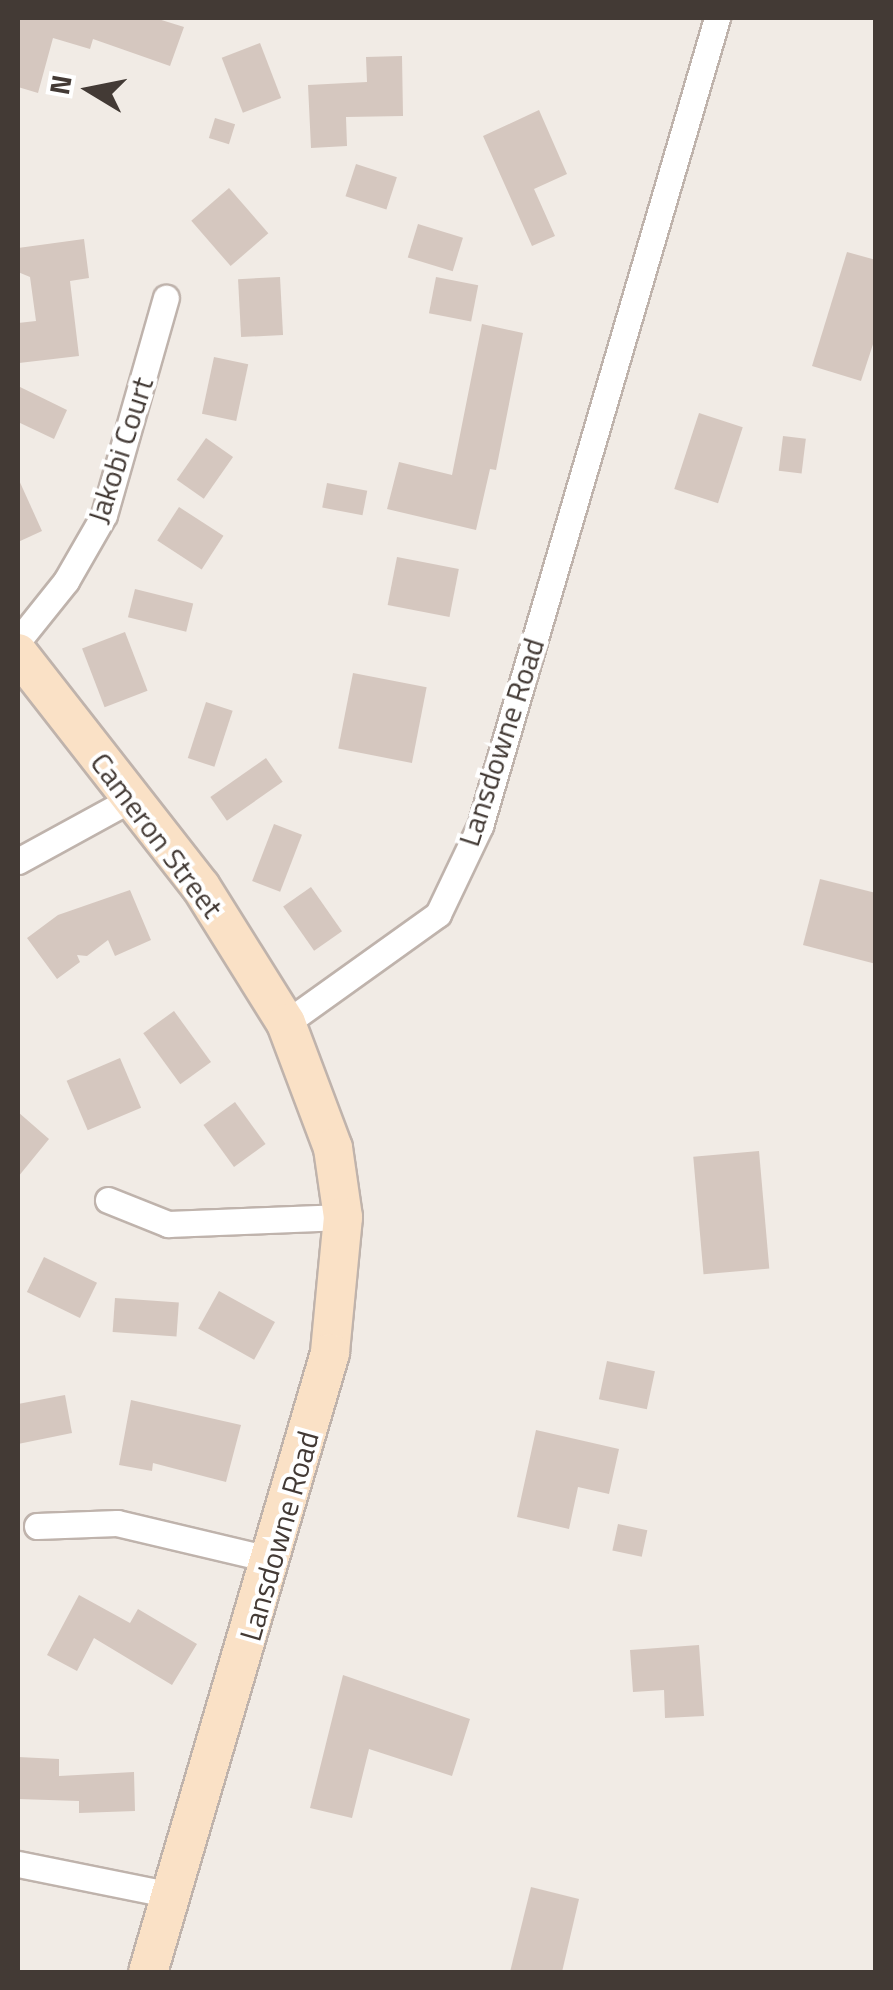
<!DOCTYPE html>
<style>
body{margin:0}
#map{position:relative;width:893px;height:1990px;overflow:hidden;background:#f1ebe5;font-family:"Titillium Web",sans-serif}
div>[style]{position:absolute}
.building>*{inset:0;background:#d5c7bf;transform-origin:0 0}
.roads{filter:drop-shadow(2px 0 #bfb3ac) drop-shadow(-2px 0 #bfb3ac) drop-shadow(0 2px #bfb3ac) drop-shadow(0 -2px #bfb3ac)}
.street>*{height:25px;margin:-12.5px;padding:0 12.5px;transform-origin:12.5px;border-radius:12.5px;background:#fff}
.secondary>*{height:38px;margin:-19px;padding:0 19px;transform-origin:19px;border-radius:19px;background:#fae1c6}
span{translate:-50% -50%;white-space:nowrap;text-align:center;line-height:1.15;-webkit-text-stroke:8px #fff;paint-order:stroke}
.street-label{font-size:30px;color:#433a35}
.frame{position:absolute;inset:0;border:20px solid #433a35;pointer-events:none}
.north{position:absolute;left:40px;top:40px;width:100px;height:100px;-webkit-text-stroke:8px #fff;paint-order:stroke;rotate:280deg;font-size:28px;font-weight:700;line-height:40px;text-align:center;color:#433a35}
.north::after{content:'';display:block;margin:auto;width:35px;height:45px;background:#433a35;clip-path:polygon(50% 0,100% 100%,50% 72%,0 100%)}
</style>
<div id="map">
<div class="building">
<i style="clip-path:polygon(18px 18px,155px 18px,184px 27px,170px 66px,93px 39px,90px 49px,53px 38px,38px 93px,18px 87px)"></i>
<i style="left:260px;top:43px;width:59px;height:41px;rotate:69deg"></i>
<i style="clip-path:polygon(402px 56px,403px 116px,346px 117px,347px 146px,311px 148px,308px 85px,367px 82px,366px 57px)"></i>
<i style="clip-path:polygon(539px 110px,567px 174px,534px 189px,555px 236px,532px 246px,483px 136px)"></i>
<i style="left:215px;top:118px;width:21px;height:21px;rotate:17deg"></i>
<i style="left:356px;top:164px;width:43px;height:34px;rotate:18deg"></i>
<i style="left:229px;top:188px;width:60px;height:50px;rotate:49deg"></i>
<i style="left:418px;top:224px;width:47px;height:35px;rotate:17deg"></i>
<i style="clip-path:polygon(84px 239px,89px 278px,70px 281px,79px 356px,19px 363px,18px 323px,36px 321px,30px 277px,18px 272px,18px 248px)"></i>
<i style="clip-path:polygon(847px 252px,876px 260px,876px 335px,861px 381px,812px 366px)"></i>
<i style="left:280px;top:277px;width:58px;height:42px;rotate:87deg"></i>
<i style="left:436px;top:277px;width:43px;height:37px;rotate:11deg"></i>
<i style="clip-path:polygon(482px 324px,523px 333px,496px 470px,490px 469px,476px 530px,387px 509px,399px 462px,452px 475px)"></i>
<i style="left:214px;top:357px;width:35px;height:58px;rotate:12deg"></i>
<i style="clip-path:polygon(18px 386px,67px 410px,54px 439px,18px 422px)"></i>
<i style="left:699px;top:413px;width:46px;height:80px;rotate:18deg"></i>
<i style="left:783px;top:436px;width:23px;height:35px;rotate:7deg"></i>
<i style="left:206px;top:438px;width:33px;height:51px;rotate:35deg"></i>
<i style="clip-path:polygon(18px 478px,42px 531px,18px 542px)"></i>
<i style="left:327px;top:483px;width:41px;height:25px;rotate:11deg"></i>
<i style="left:179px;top:507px;width:53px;height:40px;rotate:33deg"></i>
<i style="left:397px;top:557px;width:63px;height:49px;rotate:11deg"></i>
<i style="left:135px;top:589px;width:60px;height:29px;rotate:14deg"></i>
<i style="left:125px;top:632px;width:63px;height:46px;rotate:69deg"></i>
<i style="left:353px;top:673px;width:75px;height:77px;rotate:11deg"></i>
<i style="left:206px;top:702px;width:28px;height:59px;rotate:18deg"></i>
<i style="left:266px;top:758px;width:29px;height:68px;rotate:55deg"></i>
<i style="left:274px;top:824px;width:30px;height:61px;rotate:21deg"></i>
<i style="clip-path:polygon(820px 879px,876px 893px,876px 964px,803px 945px)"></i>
<i style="left:311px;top:887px;width:54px;height:34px;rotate:55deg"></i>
<i style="clip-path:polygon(130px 890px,151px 940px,115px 956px,108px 940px,87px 956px,77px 955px,80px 962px,57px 979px,27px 938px,58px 915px)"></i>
<i style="left:174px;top:1011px;width:63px;height:38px;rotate:54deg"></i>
<i style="left:120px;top:1058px;width:54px;height:58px;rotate:67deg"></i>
<i style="left:235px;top:1102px;width:52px;height:39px;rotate:54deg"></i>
<i style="clip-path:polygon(18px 1112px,49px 1139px,18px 1177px)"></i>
<i style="left:759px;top:1151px;width:118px;height:66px;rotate:85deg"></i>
<i style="left:44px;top:1257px;width:59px;height:39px;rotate:26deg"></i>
<i style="left:219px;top:1291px;width:64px;height:43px;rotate:29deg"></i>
<i style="left:115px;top:1298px;width:64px;height:34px;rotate:4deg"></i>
<i style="left:607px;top:1361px;width:49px;height:39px;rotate:12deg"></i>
<i style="clip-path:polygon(65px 1395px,72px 1433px,18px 1444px,18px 1404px)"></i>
<i style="clip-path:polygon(131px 1400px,241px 1425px,226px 1482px,153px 1463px,152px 1471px,119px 1465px)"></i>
<i style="clip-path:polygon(536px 1430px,619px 1449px,609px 1494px,578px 1487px,569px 1529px,517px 1517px)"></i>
<i style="left:618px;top:1524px;width:30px;height:27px;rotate:12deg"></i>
<i style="clip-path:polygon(79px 1595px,130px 1623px,138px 1609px,197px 1644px,172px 1685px,94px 1638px,77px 1671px,47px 1655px)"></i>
<i style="clip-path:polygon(699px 1645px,704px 1716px,665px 1718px,664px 1690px,633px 1692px,630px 1650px)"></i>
<i style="clip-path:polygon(343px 1675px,470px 1719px,452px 1776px,369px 1749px,352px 1818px,310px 1808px)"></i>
<i style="clip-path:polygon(18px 1757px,59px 1759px,59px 1776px,134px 1772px,135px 1811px,79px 1813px,79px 1801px,18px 1799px)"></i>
<i style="clip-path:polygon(531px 1887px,579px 1899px,562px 1972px,510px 1972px)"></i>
</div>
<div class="roads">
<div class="street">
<i style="left:18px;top:641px;width:77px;rotate:-51.3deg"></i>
<i style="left:66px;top:581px;width:76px;rotate:-60.1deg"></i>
<i style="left:104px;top:515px;width:226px;rotate:-74.1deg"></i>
<i style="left:18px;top:861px;width:133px;rotate:-28.7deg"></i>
<i style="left:286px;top:1023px;width:187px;rotate:-35.6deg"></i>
<i style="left:438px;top:914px;width:98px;rotate:-64.5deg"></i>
<i style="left:480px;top:826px;width:842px;rotate:-73.65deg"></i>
<i style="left:108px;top:1200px;width:65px;rotate:21.8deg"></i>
<i style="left:168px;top:1224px;width:175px;rotate:-2.3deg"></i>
<i style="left:37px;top:1526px;width:80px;rotate:-2.1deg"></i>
<i style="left:117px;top:1523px;width:160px;rotate:13.3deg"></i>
<i style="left:18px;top:1864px;width:157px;rotate:11.4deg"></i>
</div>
<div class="secondary">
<i style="left:18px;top:653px;width:297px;rotate:52deg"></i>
<i style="left:201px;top:887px;width:160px;rotate:58deg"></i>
<i style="left:286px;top:1023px;width:134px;rotate:69.4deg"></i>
<i style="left:333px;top:1148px;width:70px;rotate:81.8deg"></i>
<i style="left:343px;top:1217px;width:137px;rotate:95.5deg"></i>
<i style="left:330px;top:1353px;width:645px;rotate:106.38deg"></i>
</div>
</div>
<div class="street-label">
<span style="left:120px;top:450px;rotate:-72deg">Jakobi Court</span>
<span style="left:501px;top:742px;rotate:-72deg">Lansdowne Road</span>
<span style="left:157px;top:835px;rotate:53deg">Cameron Street</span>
<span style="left:279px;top:1536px;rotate:-74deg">Lansdowne Road</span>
</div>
<div class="frame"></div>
<div class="north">N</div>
</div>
